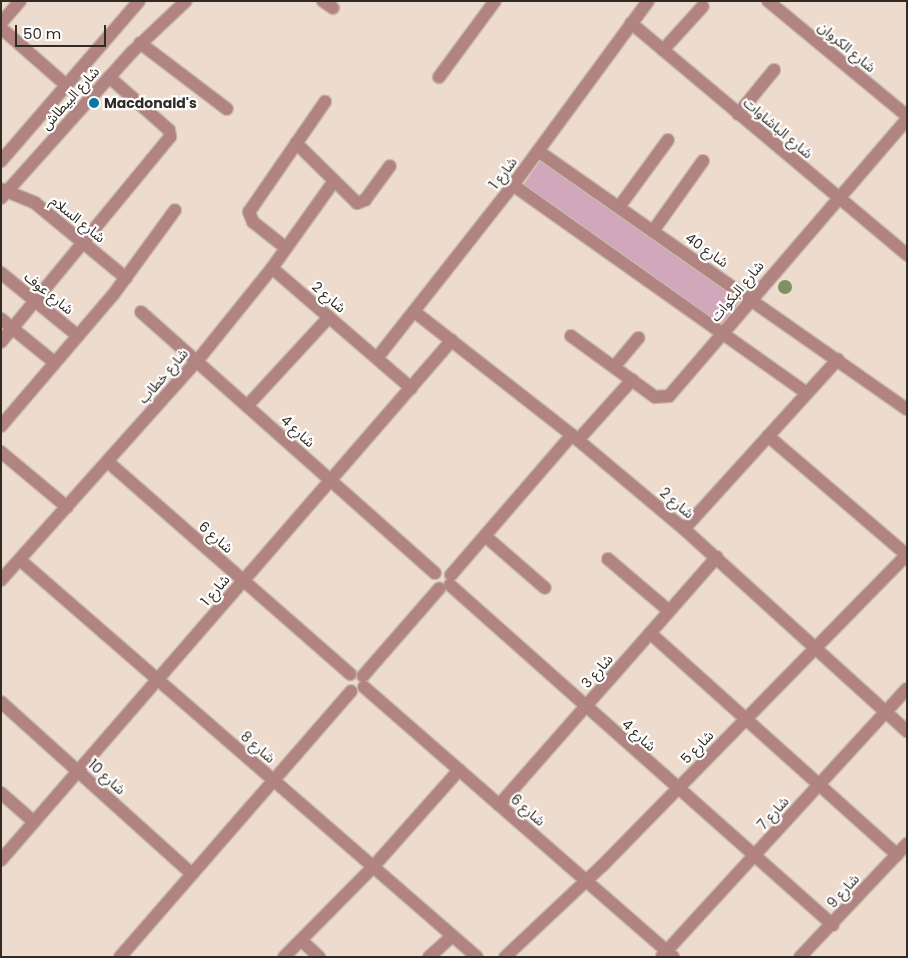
<!DOCTYPE html>
<meta charset="utf-8">
<style>
body{margin:0}
#map{position:relative;width:908px;height:958px;overflow:hidden;background:#eddbce;font-family:Poppins,"Noto Sans Arabic",sans-serif}
div>[style]{position:absolute}
.green>*{inset:0;background:#d1a7bc;transform-origin:0 0}
.water>*{inset:0;background:#7e9066}
.round{border-radius:50%}
.roads{filter:drop-shadow(1px 0 #c7b8ac) drop-shadow(-1px 0 #c7b8ac) drop-shadow(0 1px #c7b8ac) drop-shadow(0 -1px #c7b8ac)}
.minor>*{height:12px;margin:-6px;padding:0 6px;transform-origin:6px;border-radius:6px;background:#b18481}
.dots>*{width:14px;height:14px;translate:-50% -50%;box-sizing:border-box;border:2px solid #fff;border-radius:50%}
span{translate:-50% -50%;white-space:nowrap;text-align:center;line-height:1.15;-webkit-text-stroke:4.5px #fff;paint-order:stroke}
.street-label{font-size:14px;color:#312a25}
.poi-label{font-size:14px;color:#312a25;font-weight:700}
.left{translate:0 -50%;text-align:left}
.frame{position:absolute;inset:0;border:2px solid #312a25;pointer-events:none}
.scale{position:absolute;left:15px;top:25px;width:91px;height:22px;box-sizing:border-box;border:2px solid #312a25;border-top:0;padding-left:6px;font-size:15px;line-height:18px;white-space:nowrap;color:#312a25;-webkit-text-stroke:4px #fff;paint-order:stroke}
</style>
<div id="map">
<div class="green">
<i style="left:542px;top:158px;width:244px;height:35px;rotate:35deg"></i>
</div>
<div class="water">
<i class="round" style="left:778px;top:280px;width:14px;height:14px"></i>
</div>
<div class="roads">
<div class="minor">
<i style="left:323px;top:1px;width:12px;rotate:35deg"></i>
<i style="left:768px;top:1px;width:180px;rotate:39.6deg"></i>
<i style="left:1px;top:23px;width:29px;rotate:-49deg"></i>
<i style="left:631px;top:23px;width:361px;rotate:40deg"></i>
<i style="left:1px;top:28px;width:88px;rotate:41.3deg"></i>
<i style="left:140px;top:43px;width:109px;rotate:37.2deg"></i>
<i style="left:663px;top:50px;width:59px;rotate:-47.7deg"></i>
<i style="left:439px;top:77px;width:94px;rotate:-53.6deg"></i>
<i style="left:738px;top:114px;width:57px;rotate:-50.7deg"></i>
<i style="left:296px;top:143px;width:86px;rotate:44.5deg"></i>
<i style="left:357px;top:203px;width:9px;rotate:-21deg"></i>
<i style="left:365px;top:200px;width:42px;rotate:-53.7deg"></i>
<i style="left:538px;top:151px;width:450px;rotate:35deg"></i>
<i style="left:1px;top:161px;width:211px;rotate:-49.2deg"></i>
<i style="left:513px;top:185px;width:360px;rotate:35.3deg"></i>
<i style="left:1px;top:189px;width:37px;rotate:22deg"></i>
<i style="left:35px;top:203px;width:118px;rotate:39.5deg"></i>
<i style="left:1px;top:198px;width:196px;rotate:-48.1deg"></i>
<i style="left:132px;top:52px;width:74px;rotate:-43.4deg"></i>
<i style="left:619px;top:207px;width:83px;rotate:-53.8deg"></i>
<i style="left:653px;top:231px;width:86px;rotate:-54.5deg"></i>
<i style="left:286px;top:248px;width:42px;rotate:-141.8deg"></i>
<i style="left:253px;top:222px;width:11px;rotate:-112deg"></i>
<i style="left:249px;top:212px;width:134px;rotate:-55.4deg"></i>
<i style="left:272px;top:268px;width:184px;rotate:40.8deg"></i>
<i style="left:1px;top:273px;width:99px;rotate:39.3deg"></i>
<i style="left:141px;top:312px;width:393px;rotate:41.6deg"></i>
<i style="left:416px;top:313px;width:198px;rotate:38deg"></i>
<i style="left:572px;top:435px;width:146px;rotate:40deg"></i>
<i style="left:684px;top:529px;width:301px;rotate:42.2deg"></i>
<i style="left:1px;top:319px;width:68px;rotate:39.1deg"></i>
<i style="left:571px;top:336px;width:104px;rotate:36deg"></i>
<i style="left:655px;top:397px;width:14px;rotate:-4deg"></i>
<i style="left:669px;top:396px;width:365px;rotate:-49.3deg"></i>
<i style="left:1px;top:342px;width:266px;rotate:-50.5deg"></i>
<i style="left:170px;top:137px;width:7px;rotate:-98deg"></i>
<i style="left:169px;top:130px;width:80px;rotate:-138.5deg"></i>
<i style="left:377px;top:358px;width:220px;rotate:-51.8deg"></i>
<i style="left:513px;top:185px;width:228px;rotate:-53.7deg"></i>
<i style="left:614px;top:367px;width:38px;rotate:-50deg"></i>
<i style="left:247px;top:406px;width:121px;rotate:-47.3deg"></i>
<i style="left:1px;top:426px;width:172px;rotate:-49.5deg"></i>
<i style="left:113px;top:295px;width:105px;rotate:-53.9deg"></i>
<i style="left:768px;top:436px;width:183px;rotate:40.6deg"></i>
<i style="left:578px;top:440px;width:81px;rotate:-48deg"></i>
<i style="left:1px;top:452px;width:86px;rotate:39.8deg"></i>
<i style="left:108px;top:462px;width:322px;rotate:41.2deg"></i>
<i style="left:684px;top:529px;width:229px;rotate:-47.8deg"></i>
<i style="left:485px;top:536px;width:79px;rotate:40.9deg"></i>
<i style="left:608px;top:559px;width:80px;rotate:40.4deg"></i>
<i style="left:20px;top:560px;width:605px;rotate:40.98deg"></i>
<i style="left:451px;top:575px;width:185px;rotate:-49.2deg"></i>
<i style="left:1px;top:580px;width:294px;rotate:-48.2deg"></i>
<i style="left:197px;top:361px;width:119px;rotate:-51.1deg"></i>
<i style="left:272px;top:268px;width:107px;rotate:-54.5deg"></i>
<i style="left:450px;top:585px;width:512px;rotate:41.6deg"></i>
<i style="left:650px;top:633px;width:332px;rotate:41.9deg"></i>
<i style="left:363px;top:676px;width:116px;rotate:-48.9deg"></i>
<i style="left:364px;top:687px;width:410px;rotate:41.1deg"></i>
<i style="left:1px;top:702px;width:257px;rotate:42deg"></i>
<i style="left:1px;top:793px;width:44px;rotate:41.3deg"></i>
<i style="left:499px;top:805px;width:330px;rotate:-48.7deg"></i>
<i style="left:1px;top:860px;width:688px;rotate:-49.06deg"></i>
<i style="left:301px;top:940px;width:25px;rotate:43deg"></i>
<i style="left:662px;top:956px;width:362px;rotate:-47.5deg"></i>
<i style="left:120px;top:957px;width:352px;rotate:-49deg"></i>
<i style="left:284px;top:957px;width:127px;rotate:-45.3deg"></i>
<i style="left:373px;top:867px;width:130px;rotate:-48.4deg"></i>
<i style="left:429px;top:957px;width:31px;rotate:-42deg"></i>
<i style="left:505px;top:957px;width:133px;rotate:-43.2deg"></i>
<i style="left:602px;top:866px;width:436px;rotate:-45.6deg"></i>
<i style="left:800px;top:957px;width:156px;rotate:-46.6deg"></i>
</div>
</div>
<div class="dots">
<i style="left:94px;top:103px;background:#0678a1"></i>
</div>
<div class="street-label">
<span style="left:847px;top:47px;rotate:40deg">شارع الكروان</span>
<span style="left:70px;top:98px;rotate:-48deg">شارع البيطاش</span>
<span style="left:778px;top:128px;rotate:40deg">شارع الباشاوات</span>
<span style="left:503px;top:173px;rotate:-53deg">شارع 1</span>
<span style="left:78px;top:219px;rotate:39deg">شارع السلام</span>
<span style="left:707px;top:250px;rotate:35deg">شارع 40</span>
<span style="left:737px;top:291px;rotate:-50deg">شارع البكوات</span>
<span style="left:49px;top:293px;rotate:39deg">شارع عوف</span>
<span style="left:329px;top:297px;rotate:41deg">شارع 2</span>
<span style="left:163px;top:376px;rotate:-49deg">شارع خطاب</span>
<span style="left:298px;top:431px;rotate:42deg">شارع 4</span>
<span style="left:677px;top:503px;rotate:40deg">شارع 2</span>
<span style="left:216px;top:537px;rotate:41deg">شارع 6</span>
<span style="left:215px;top:590px;rotate:-49deg">شارع 1</span>
<span style="left:597px;top:671px;rotate:-49deg">شارع 3</span>
<span style="left:639px;top:735px;rotate:42deg">شارع 4</span>
<span style="left:258px;top:747px;rotate:41deg">شارع 8</span>
<span style="left:697px;top:747px;rotate:-46deg">شارع 5</span>
<span style="left:107px;top:777px;rotate:42deg">شارع 10</span>
<span style="left:528px;top:810px;rotate:41deg">شارع 6</span>
<span style="left:773px;top:813px;rotate:-48deg">شارع 7</span>
<span style="left:843px;top:891px;rotate:-48deg">شارع 9</span>
</div>
<div class="poi-label">
<span class="left" style="left:104px;top:103px">Macdonald's</span>
</div>
<div class="frame"></div>
<div class="scale">50 m</div>
</div>
